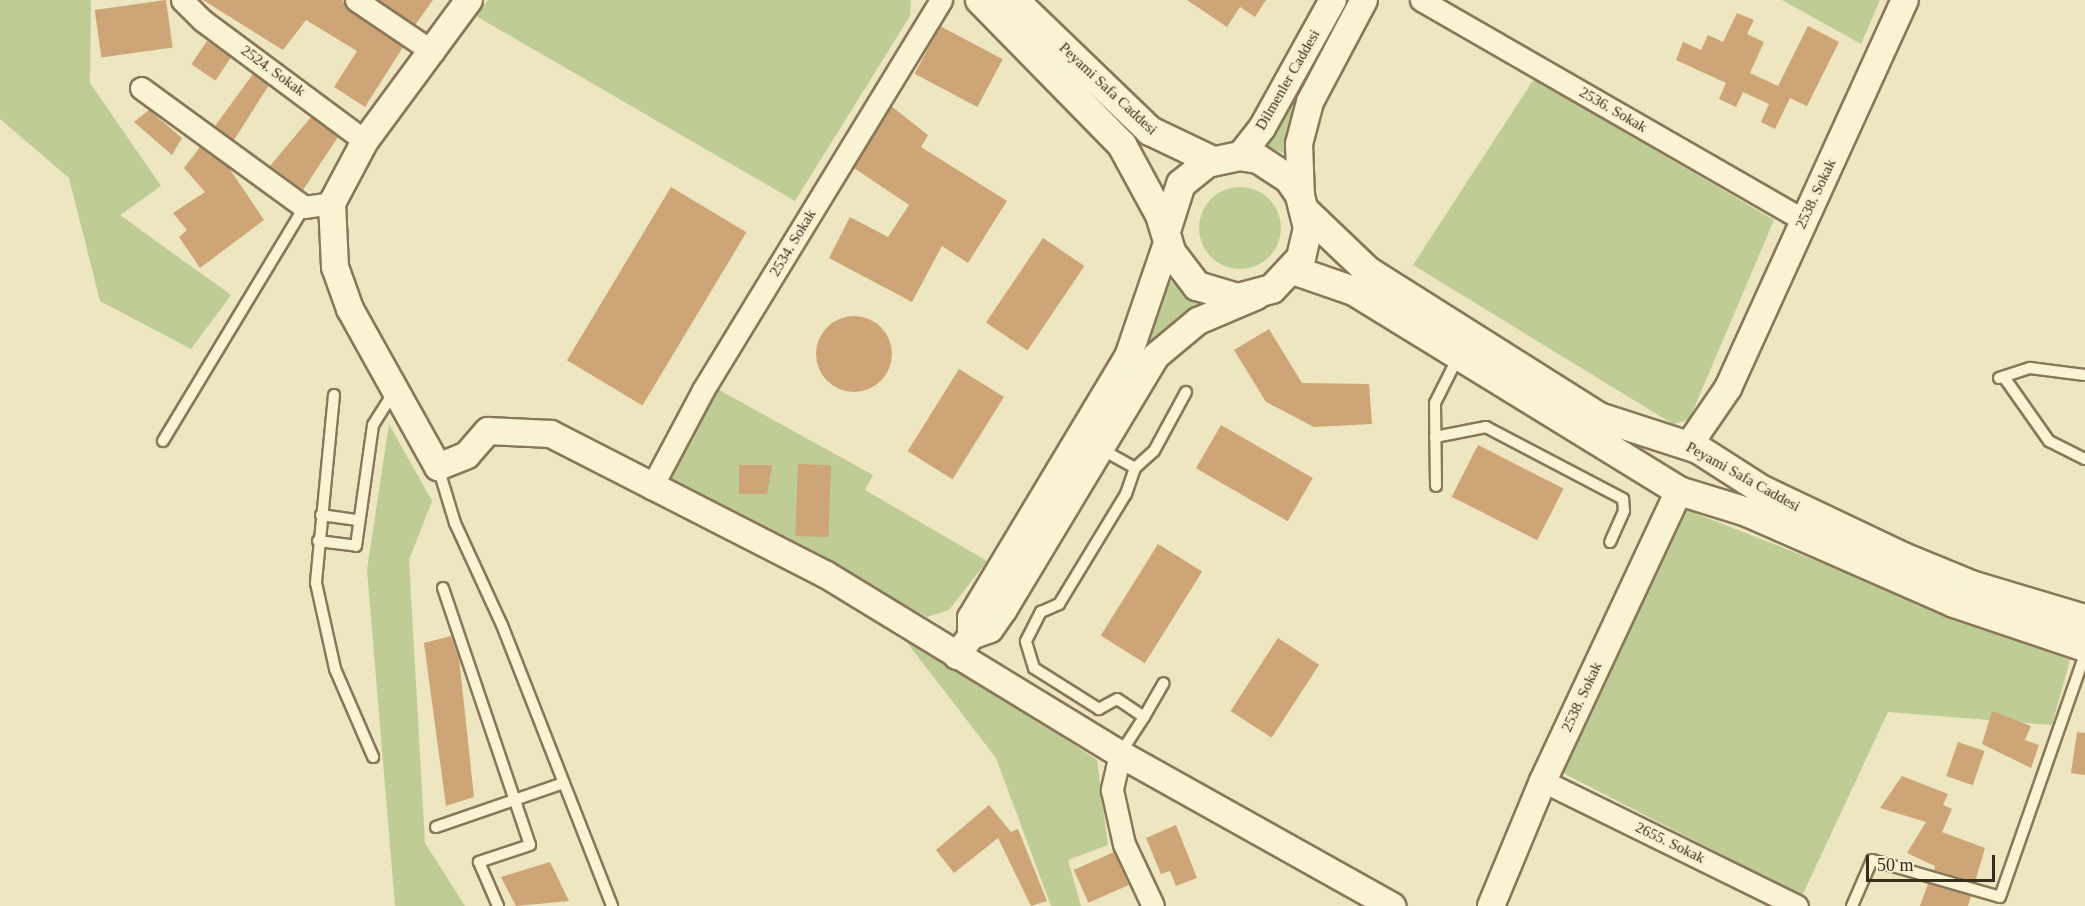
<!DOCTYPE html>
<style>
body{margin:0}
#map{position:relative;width:2085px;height:906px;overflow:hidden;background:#eee6c1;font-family:Georgia,serif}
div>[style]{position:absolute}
.green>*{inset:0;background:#bfcc95}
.round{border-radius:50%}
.building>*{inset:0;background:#cda576;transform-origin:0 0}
.roads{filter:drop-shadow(2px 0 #887758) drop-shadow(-2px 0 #887758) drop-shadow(0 2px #887758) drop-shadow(0 -2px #887758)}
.service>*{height:10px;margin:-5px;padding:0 5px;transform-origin:5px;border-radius:5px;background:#f9f3d4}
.minor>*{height:21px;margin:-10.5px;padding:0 10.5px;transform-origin:10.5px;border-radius:10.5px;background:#f9f3d4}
.tertiary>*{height:26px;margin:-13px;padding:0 13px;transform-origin:13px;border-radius:13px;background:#f9f3d4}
.secondary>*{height:28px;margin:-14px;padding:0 14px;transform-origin:14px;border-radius:14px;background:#f9f3d4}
span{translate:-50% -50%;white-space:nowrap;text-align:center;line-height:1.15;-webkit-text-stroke:6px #f6efd0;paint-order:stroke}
.street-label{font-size:15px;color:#372d1d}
.scale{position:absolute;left:1866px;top:855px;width:129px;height:27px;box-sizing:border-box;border:3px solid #372d1d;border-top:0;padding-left:8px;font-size:18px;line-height:21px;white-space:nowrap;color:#372d1d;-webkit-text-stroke:4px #f6efd0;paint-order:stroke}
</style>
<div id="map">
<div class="green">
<i style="clip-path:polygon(0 0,91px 0,90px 83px,161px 186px,120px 215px,231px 295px,191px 349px,100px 301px,69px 178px,0 119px)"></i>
<i style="clip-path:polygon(488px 0,911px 0,910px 16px,795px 201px,476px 16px)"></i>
<i style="clip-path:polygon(1782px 0,1880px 0,1861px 44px)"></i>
<i style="clip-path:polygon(1534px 79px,1774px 220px,1689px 420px,1673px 424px,1413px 265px)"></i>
<i style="clip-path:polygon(1296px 91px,1284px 153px,1262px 146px)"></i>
<i class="round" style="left:1199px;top:187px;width:82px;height:82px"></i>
<i style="clip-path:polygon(1163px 276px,1206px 306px,1147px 347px,1143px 345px)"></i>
<i style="clip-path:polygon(710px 385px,873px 475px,865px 490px,987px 561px,949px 610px,927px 617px,662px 474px)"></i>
<i style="clip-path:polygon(389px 424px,432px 501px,409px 560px,425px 843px,465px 906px,395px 906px,367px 570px)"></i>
<i style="clip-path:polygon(1687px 510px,2070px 660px,2052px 725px,1888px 712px,1802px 896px,1561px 772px)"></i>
<i style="clip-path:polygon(895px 627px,1097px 760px,1108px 845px,1068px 860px,1081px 906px,1051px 906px,996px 758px)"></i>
</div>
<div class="building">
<i style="left:166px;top:0;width:48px;height:72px;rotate:82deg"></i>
<i style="clip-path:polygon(203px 0,343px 0,349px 11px,403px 47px,365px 107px,334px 87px,357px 51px,306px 20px,283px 50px)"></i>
<i style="clip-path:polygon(379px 0,433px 0,415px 25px)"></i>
<i style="clip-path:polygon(1187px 0,1266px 0,1255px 17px,1240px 7px,1227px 27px)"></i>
<i style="clip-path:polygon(1737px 13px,1754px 20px,1747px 34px,1764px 42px,1750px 73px,1778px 86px,1808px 26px,1839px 42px,1807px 106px,1790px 98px,1775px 129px,1761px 122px,1769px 104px,1743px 92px,1736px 107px,1719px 99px,1726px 83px,1676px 60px,1683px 42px,1701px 50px,1708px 35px,1723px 42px)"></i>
<i style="left:940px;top:26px;width:71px;height:54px;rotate:28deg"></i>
<i style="left:207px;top:41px;width:29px;height:28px;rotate:34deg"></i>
<i style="clip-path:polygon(253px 74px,269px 85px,234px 140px,215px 126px)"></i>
<i style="clip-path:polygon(891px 106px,928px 135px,921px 147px,1007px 201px,968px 263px,942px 246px,912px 302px,829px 258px,850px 217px,888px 237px,909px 205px,854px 168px)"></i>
<i style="clip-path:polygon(149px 110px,182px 138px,172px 155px,134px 122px)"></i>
<i style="clip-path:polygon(311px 117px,338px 137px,303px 190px,270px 166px)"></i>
<i style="clip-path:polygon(200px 147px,229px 168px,264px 220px,200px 268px,179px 237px,187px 230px,173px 213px,205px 192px,184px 168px)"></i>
<i style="left:671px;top:187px;width:88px;height:202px;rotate:31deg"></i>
<i style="left:1043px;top:238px;width:50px;height:102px;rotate:34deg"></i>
<i class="round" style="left:816px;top:316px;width:76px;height:76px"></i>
<i style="clip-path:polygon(1269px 329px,1302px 383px,1369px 384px,1372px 424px,1314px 427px,1266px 402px,1234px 350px)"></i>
<i style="left:959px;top:369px;width:53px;height:97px;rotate:32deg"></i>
<i style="left:1221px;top:425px;width:106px;height:50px;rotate:30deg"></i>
<i style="left:1478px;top:445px;width:96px;height:58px;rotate:27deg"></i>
<i style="left:798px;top:464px;width:33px;height:72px;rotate:2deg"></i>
<i style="clip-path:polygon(739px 465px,772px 465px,767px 494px,739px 494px)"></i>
<i style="left:1158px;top:544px;width:52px;height:108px;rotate:32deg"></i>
<i style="clip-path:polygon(451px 636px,459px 658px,474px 797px,446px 806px,424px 643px)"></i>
<i style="left:1278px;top:638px;width:49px;height:87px;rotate:33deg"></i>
<i style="clip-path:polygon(1992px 711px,2031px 726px,2025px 740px,2039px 745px,2031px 768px,1982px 744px)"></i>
<i style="clip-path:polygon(2077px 732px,2085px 733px,2085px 775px,2071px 773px)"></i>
<i style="left:1958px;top:742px;width:28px;height:36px;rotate:19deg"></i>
<i style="clip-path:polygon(1902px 776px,1948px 794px,1943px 805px,1952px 809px,1942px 832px,1985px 848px,1975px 882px,1934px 870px,1935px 866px,1907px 853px,1926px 822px,1880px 808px)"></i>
<i style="clip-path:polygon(989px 805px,1011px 832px,1018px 829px,1047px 901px,1031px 906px,998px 838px,954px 873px,936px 850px)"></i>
<i style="clip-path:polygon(1176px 825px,1197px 878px,1176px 886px,1170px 871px,1161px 874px,1146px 838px)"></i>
<i style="left:1114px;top:852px;width:36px;height:44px;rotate:66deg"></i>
<i style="clip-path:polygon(550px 862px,569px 901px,516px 906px,501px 877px)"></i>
<i style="clip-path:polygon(1928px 884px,1971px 896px,1968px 906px,1920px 906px)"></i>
</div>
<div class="roads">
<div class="service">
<i style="left:1999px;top:378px;width:33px;rotate:-18deg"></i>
<i style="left:2030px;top:368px;width:55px;rotate:7.3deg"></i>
<i style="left:2006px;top:380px;width:75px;rotate:54.8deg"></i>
<i style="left:2049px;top:441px;width:40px;rotate:26.6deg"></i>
<i style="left:334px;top:395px;width:189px;rotate:95.5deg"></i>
<i style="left:316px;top:583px;width:88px;rotate:77.5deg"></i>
<i style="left:335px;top:669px;width:96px;rotate:66.6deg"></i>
<i style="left:1435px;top:437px;width:52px;rotate:-11.1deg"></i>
<i style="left:1486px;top:427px;width:155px;rotate:27.7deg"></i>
<i style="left:1623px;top:499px;width:12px;rotate:85deg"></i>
<i style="left:1624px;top:511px;width:34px;rotate:114deg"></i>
<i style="left:163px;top:441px;width:273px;rotate:-58.9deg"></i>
<i style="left:1101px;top:449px;width:39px;rotate:29deg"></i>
<i style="left:438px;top:467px;width:59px;rotate:73.1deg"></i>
<i style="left:455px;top:523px;width:112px;rotate:65.3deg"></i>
<i style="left:502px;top:625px;width:302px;rotate:68.6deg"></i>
<i style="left:1436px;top:486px;width:83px;rotate:-90.7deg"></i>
<i style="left:1435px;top:403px;width:51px;rotate:-63.4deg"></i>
<i style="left:321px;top:515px;width:37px;rotate:8deg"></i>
<i style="left:318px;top:541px;width:38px;rotate:7deg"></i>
<i style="left:356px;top:546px;width:122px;rotate:-82deg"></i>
<i style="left:373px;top:425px;width:41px;rotate:-57.8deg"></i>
<i style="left:443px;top:588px;width:271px;rotate:71.3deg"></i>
<i style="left:530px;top:845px;width:54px;rotate:161.6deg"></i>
<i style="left:479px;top:862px;width:48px;rotate:66.6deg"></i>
<i style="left:1144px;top:717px;width:39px;rotate:-60deg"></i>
<i style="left:1120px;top:754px;width:44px;rotate:-57deg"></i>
<i style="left:1144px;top:717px;width:32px;rotate:-146deg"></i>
<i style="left:1117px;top:699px;width:21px;rotate:151deg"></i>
<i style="left:1099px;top:709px;width:77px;rotate:-147.8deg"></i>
<i style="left:1034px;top:668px;width:28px;rotate:-107deg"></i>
<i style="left:1026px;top:641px;width:33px;rotate:-63deg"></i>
<i style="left:1041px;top:612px;width:20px;rotate:-24deg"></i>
<i style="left:1059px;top:604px;width:129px;rotate:-58.7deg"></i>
<i style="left:1126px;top:494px;width:28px;rotate:-71deg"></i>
<i style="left:1135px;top:468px;width:25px;rotate:-42deg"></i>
<i style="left:1154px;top:451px;width:67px;rotate:-61.5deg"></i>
<i style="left:436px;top:827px;width:135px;rotate:-19deg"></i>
<i style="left:1852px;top:906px;width:50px;rotate:-66.5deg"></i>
<i style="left:1872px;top:860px;width:133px;rotate:16.1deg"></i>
<i style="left:2000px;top:897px;width:257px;rotate:-70.7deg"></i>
</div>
<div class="minor">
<i style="left:182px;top:0;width:28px;rotate:45deg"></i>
<i style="left:202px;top:20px;width:203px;rotate:36.6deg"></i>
<i style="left:356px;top:0;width:93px;rotate:34deg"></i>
<i style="left:1421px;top:0;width:442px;rotate:29.9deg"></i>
<i style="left:141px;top:88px;width:202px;rotate:36.1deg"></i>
<i style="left:304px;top:207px;width:28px;rotate:-8deg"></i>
<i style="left:651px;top:488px;width:111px;rotate:-62deg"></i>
<i style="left:703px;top:390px;width:457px;rotate:-58.6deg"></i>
<i style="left:1120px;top:754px;width:37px;rotate:103deg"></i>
<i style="left:1112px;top:790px;width:55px;rotate:77.5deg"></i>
<i style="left:1124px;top:844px;width:68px;rotate:64.9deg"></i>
<i style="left:1543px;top:781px;width:283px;rotate:26.2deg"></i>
</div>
<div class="tertiary">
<i style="left:469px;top:0;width:175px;rotate:126.4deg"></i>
<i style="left:365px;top:141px;width:70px;rotate:118deg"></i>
<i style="left:332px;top:203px;width:64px;rotate:87.3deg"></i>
<i style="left:335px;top:267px;width:45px;rotate:70.3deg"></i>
<i style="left:350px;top:309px;width:181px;rotate:60.9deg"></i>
<i style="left:438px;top:467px;width:31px;rotate:-22deg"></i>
<i style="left:467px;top:455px;width:32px;rotate:-49deg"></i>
<i style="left:488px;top:431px;width:63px;rotate:2.7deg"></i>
<i style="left:551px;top:434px;width:308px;rotate:27.1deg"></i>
<i style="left:825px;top:574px;width:346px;rotate:31.4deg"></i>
<i style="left:1120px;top:754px;width:312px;rotate:29.2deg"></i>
<i style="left:1240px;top:156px;width:36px;rotate:-52deg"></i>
<i style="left:1262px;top:128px;width:146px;rotate:-61deg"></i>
<i style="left:1301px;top:198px;width:54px;rotate:-92.1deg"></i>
<i style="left:1299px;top:144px;width:43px;rotate:-75.3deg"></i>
<i style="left:1310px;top:102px;width:115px;rotate:-62.1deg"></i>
<i style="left:1689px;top:445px;width:69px;rotate:-55.6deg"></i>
<i style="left:1728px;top:388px;width:426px;rotate:-65.5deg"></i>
<i style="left:971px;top:636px;width:20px;rotate:-20deg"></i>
<i style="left:990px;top:629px;width:24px;rotate:-55deg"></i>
<i style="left:1004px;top:609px;width:295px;rotate:-59deg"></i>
<i style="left:1156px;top:356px;width:55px;rotate:-39.8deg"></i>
<i style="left:1198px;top:321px;width:64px;rotate:-23deg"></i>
<i style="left:957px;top:656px;width:24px;rotate:-55deg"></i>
<i style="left:971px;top:636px;width:18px;rotate:-90deg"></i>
<i style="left:971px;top:618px;width:305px;rotate:-59deg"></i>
<i style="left:1128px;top:357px;width:124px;rotate:-71.1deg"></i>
<i style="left:1491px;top:906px;width:135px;rotate:-67.4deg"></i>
<i style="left:1543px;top:781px;width:320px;rotate:-64.9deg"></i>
</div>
<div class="secondary">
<i style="left:980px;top:0;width:203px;rotate:45.6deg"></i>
<i style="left:1122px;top:145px;width:80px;rotate:61.5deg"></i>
<i style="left:1160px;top:215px;width:39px;rotate:73deg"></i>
<i style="left:1171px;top:252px;width:43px;rotate:52.6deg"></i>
<i style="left:1197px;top:286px;width:43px;rotate:16.3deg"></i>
<i style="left:1238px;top:298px;width:35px;rotate:-15deg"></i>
<i style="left:1272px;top:289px;width:42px;rotate:-46.9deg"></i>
<i style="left:1301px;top:258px;width:31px;rotate:-77deg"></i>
<i style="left:1308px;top:228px;width:34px;rotate:-104deg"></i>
<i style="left:1300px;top:195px;width:19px;rotate:-125deg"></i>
<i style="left:1289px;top:179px;width:37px;rotate:-147deg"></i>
<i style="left:1258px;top:159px;width:18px;rotate:-171deg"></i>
<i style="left:1240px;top:156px;width:34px;rotate:168deg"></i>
<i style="left:1207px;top:163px;width:33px;rotate:141deg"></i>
<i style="left:1181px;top:184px;width:49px;rotate:107.7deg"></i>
<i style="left:1014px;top:0;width:189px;rotate:43.9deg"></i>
<i style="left:1150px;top:131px;width:70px;rotate:25.5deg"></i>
<i style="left:1306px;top:212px;width:86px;rotate:43.6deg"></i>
<i style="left:1368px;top:271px;width:273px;rotate:32.3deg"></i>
<i style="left:1599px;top:417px;width:104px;rotate:17.9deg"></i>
<i style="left:1698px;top:449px;width:76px;rotate:32.6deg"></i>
<i style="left:1762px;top:490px;width:156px;rotate:25.4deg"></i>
<i style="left:1903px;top:557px;width:77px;rotate:22.2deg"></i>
<i style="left:1974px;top:586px;width:116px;rotate:16.6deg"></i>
<i style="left:1293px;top:270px;width:65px;rotate:19deg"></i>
<i style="left:1354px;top:291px;width:382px;rotate:31.6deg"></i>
<i style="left:1679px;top:491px;width:71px;rotate:17.2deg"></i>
<i style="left:1747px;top:512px;width:226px;rotate:23.7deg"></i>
<i style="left:1954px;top:603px;width:138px;rotate:18.6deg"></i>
</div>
</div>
<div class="street-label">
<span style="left:273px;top:71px;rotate:36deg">2524. Sokak</span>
<span style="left:1288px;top:80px;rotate:-60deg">Dilmenler Caddesi</span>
<span style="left:1108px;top:89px;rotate:43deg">Peyami Safa Caddesi</span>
<span style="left:1613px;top:110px;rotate:30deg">2536. Sokak</span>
<span style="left:1816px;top:194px;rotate:-65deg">2538. Sokak</span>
<span style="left:793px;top:243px;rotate:-59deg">2534. Sokak</span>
<span style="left:1743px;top:477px;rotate:29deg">Peyami Safa Caddesi</span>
<span style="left:1582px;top:697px;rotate:-65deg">2538. Sokak</span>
<span style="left:1670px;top:843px;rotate:26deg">2655. Sokak</span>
</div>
<div class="scale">50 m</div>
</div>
